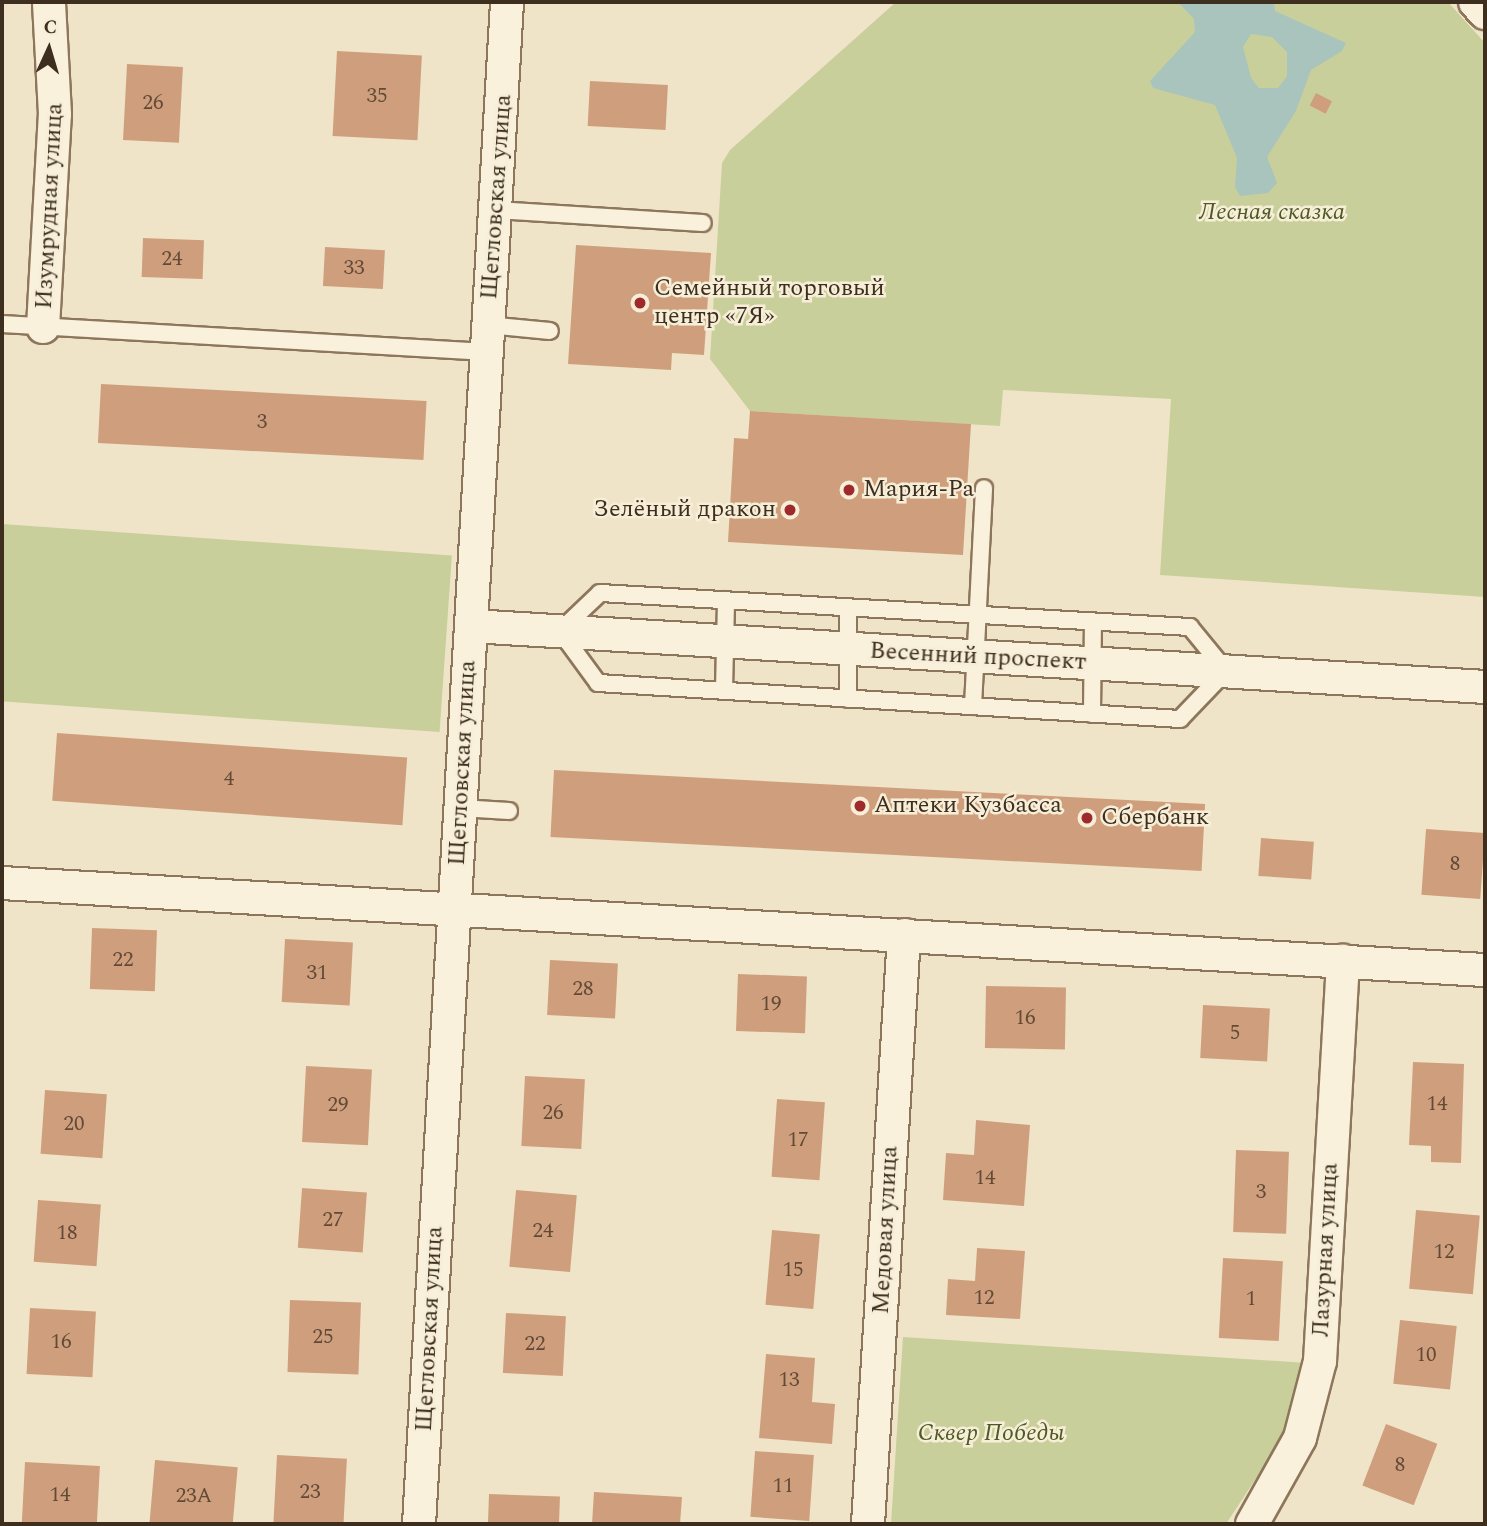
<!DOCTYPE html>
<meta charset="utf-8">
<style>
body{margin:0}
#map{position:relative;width:1487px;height:1526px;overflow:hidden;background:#f0e4c8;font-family:Spectral,serif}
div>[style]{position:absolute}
.green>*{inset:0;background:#c9cf9b;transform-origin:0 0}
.water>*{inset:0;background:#a9c4bc}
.building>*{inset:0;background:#cf9f7d;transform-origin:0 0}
.roads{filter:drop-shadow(2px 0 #8d765c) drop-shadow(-2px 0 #8d765c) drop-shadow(0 2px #8d765c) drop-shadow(0 -2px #8d765c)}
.lane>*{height:16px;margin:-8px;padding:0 8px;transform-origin:8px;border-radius:8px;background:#faf1dc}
.street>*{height:32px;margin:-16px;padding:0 16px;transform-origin:16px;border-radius:16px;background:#faf1dc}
.dots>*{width:19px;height:19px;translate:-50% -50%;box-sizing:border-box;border:4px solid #f7eed8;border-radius:50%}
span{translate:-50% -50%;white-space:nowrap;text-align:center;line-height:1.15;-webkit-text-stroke:5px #f7eed8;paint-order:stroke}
.number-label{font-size:21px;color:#624a37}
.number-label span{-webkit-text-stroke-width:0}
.street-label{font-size:24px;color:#3d2e20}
.park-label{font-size:24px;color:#4d5a26;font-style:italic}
.poi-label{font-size:24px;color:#3d2e20}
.left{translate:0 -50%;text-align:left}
.right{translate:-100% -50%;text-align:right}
.frame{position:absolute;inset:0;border:4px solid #3d2e20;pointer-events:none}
.north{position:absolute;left:14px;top:14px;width:70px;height:70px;-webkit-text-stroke:5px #f7eed8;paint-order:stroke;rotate:4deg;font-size:19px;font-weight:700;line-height:28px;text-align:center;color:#3d2e20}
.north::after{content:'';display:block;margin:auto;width:24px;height:32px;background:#3d2e20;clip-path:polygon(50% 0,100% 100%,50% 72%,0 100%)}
</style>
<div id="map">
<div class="green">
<i style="clip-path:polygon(896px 2px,1448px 2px,1485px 43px,1485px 597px,1160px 575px,1171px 399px,1003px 390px,1000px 426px,750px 411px,710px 359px,722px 163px,730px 150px)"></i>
<i style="left:2px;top:524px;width:451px;height:177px;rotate:4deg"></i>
<i style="clip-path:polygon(903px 1337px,1307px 1363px,1297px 1404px,1278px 1445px,1226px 1524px,891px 1524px)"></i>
</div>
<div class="water">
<i style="clip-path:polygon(evenodd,1178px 2px,1274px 2px,1275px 11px,1346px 43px,1342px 51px,1311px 70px,1296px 111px,1267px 157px,1277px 183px,1268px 193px,1240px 196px,1235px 187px,1237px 158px,1215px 105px,1153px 88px,1150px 81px,1195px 32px,1194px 19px,1178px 2px,1251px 34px,1272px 37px,1287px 52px,1287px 76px,1278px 88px,1259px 88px,1251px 78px,1243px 47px,1251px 34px)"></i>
</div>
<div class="building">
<i style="left:337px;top:51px;width:85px;height:85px;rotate:3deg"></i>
<i style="left:127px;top:64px;width:56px;height:76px;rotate:3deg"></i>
<i style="left:590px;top:81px;width:78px;height:45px;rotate:3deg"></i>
<i style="left:1316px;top:93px;width:18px;height:14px;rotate:27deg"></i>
<i style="left:143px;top:238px;width:61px;height:39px;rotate:2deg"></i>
<i style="clip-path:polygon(576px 245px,711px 253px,704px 355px,672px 353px,671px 370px,568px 364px)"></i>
<i style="left:325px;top:247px;width:60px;height:39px;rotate:3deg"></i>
<i style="left:101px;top:384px;width:326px;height:59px;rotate:3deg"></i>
<i style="clip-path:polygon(750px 411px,971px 424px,963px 555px,728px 542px,734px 438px,748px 439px)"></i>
<i style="left:57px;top:733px;width:351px;height:68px;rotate:4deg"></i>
<i style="left:554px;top:770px;width:652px;height:67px;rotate:3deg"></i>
<i style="left:1426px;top:829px;width:59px;height:66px;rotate:4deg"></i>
<i style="left:1261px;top:838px;width:53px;height:38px;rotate:4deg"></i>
<i style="left:92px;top:928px;width:65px;height:61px;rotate:2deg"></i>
<i style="left:285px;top:939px;width:68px;height:63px;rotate:3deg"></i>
<i style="left:550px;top:960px;width:68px;height:55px;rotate:3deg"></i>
<i style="left:738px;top:974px;width:69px;height:57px;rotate:2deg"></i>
<i style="left:986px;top:986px;width:80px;height:62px;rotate:1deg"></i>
<i style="left:1203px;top:1005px;width:67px;height:53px;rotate:3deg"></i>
<i style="clip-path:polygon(1413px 1062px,1464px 1064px,1461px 1163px,1431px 1162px,1431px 1146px,1409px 1145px)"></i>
<i style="left:306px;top:1066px;width:66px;height:76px;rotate:3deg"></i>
<i style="left:525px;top:1076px;width:60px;height:70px;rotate:3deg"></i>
<i style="left:45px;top:1090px;width:62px;height:64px;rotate:4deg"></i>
<i style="left:777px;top:1099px;width:48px;height:78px;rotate:4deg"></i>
<i style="clip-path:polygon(976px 1120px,1030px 1125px,1024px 1206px,943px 1200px,946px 1153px,974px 1155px)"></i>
<i style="left:1236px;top:1150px;width:53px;height:82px;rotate:2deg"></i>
<i style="left:302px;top:1188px;width:65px;height:60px;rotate:4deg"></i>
<i style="left:516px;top:1190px;width:61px;height:77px;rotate:5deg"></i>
<i style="left:38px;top:1200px;width:63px;height:62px;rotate:4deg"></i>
<i style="left:1416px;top:1210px;width:64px;height:79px;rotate:5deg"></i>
<i style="left:772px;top:1230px;width:48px;height:75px;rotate:5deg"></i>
<i style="clip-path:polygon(977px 1248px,1025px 1251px,1020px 1319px,946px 1315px,948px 1279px,975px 1281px)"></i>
<i style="left:1223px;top:1258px;width:60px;height:80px;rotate:3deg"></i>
<i style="left:290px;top:1300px;width:71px;height:72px;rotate:2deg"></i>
<i style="left:30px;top:1308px;width:66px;height:66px;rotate:3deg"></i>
<i style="left:506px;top:1313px;width:60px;height:60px;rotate:3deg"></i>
<i style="left:1400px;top:1320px;width:57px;height:64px;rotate:6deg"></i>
<i style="clip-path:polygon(766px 1354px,815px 1358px,812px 1402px,835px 1404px,832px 1444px,759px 1438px)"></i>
<i style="left:1386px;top:1424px;width:55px;height:66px;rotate:21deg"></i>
<i style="left:755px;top:1451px;width:59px;height:66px;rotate:4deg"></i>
<i style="left:277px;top:1455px;width:70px;height:69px;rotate:3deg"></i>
<i style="left:155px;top:1460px;width:83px;height:64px;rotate:5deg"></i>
<i style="left:25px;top:1462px;width:75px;height:62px;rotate:3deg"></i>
<i style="clip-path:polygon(594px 1492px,682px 1497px,680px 1524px,592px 1524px)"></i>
<i style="left:489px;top:1494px;width:71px;height:30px;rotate:2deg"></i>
</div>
<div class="roads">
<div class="lane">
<i style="left:496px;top:210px;width:207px;rotate:3.6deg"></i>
<i style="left:2px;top:324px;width:486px;rotate:3.3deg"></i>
<i style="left:488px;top:325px;width:62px;rotate:5.5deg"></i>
<i style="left:600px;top:593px;width:591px;rotate:3.3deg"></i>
<i style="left:1190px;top:627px;width:57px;rotate:50.7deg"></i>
<i style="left:1226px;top:671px;width:66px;rotate:133.8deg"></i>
<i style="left:1180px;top:719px;width:583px;rotate:-176.46deg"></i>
<i style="left:598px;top:683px;width:64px;rotate:-126.2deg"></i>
<i style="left:560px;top:631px;width:55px;rotate:-43.5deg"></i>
<i style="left:724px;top:690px;width:90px;rotate:-88.7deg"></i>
<i style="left:848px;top:699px;width:92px;rotate:-90deg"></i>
<i style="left:973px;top:706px;width:218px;rotate:-87.1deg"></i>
<i style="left:1092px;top:714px;width:92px;rotate:-89.4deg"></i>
<i style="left:460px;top:808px;width:49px;rotate:3.5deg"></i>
</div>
<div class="street">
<i style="left:1475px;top:2px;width:15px;rotate:48deg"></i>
<i style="left:43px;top:327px;width:213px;rotate:-86.8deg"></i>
<i style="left:55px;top:114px;width:112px;rotate:-93.1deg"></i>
<i style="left:471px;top:626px;width:1016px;rotate:3.44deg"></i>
<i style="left:2px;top:883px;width:1486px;rotate:3.36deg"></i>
<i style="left:419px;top:1524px;width:1525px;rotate:-86.69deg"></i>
<i style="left:868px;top:1524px;width:590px;rotate:-86.5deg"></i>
<i style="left:1252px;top:1524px;width:98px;rotate:-60.8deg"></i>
<i style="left:1300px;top:1438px;width:80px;rotate:-75.4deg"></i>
<i style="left:1320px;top:1361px;width:401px;rotate:-86.7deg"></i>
</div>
</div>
<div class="dots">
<i style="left:640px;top:303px;background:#9e2a2b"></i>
<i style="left:849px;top:490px;background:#9e2a2b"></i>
<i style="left:790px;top:510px;background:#9e2a2b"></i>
<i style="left:860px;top:806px;background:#9e2a2b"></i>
<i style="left:1087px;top:818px;background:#9e2a2b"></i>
</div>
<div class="number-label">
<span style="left:377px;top:96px">35</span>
<span style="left:153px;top:103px">26</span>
<span style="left:172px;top:259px">24</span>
<span style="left:354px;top:268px">33</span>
<span style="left:262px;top:422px">3</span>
<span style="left:229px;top:779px">4</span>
<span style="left:1455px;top:864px">8</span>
<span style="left:123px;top:960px">22</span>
<span style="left:317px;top:973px">31</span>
<span style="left:583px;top:989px">28</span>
<span style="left:771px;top:1004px">19</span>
<span style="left:1025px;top:1018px">16</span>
<span style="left:1235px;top:1033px">5</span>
<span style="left:1437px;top:1104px">14</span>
<span style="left:338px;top:1105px">29</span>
<span style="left:553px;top:1113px">26</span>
<span style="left:74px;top:1124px">20</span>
<span style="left:798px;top:1140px">17</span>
<span style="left:985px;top:1178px">14</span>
<span style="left:1261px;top:1192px">3</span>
<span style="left:333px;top:1220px">27</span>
<span style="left:543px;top:1231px">24</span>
<span style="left:67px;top:1233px">18</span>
<span style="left:1444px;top:1252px">12</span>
<span style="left:793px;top:1270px">15</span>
<span style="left:984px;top:1298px">12</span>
<span style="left:1251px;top:1299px">1</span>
<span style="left:323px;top:1337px">25</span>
<span style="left:61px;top:1342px">16</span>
<span style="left:535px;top:1344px">22</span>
<span style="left:1426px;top:1355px">10</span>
<span style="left:789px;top:1380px">13</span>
<span style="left:1400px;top:1465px">8</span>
<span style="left:783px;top:1486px">11</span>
<span style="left:310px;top:1492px">23</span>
<span style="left:60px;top:1495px">14</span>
<span style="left:194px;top:1496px">23А</span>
</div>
<div class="street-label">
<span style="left:497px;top:197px;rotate:-86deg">Щегловская улица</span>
<span style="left:50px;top:206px;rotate:-87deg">Изумрудная улица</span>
<span style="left:978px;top:657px;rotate:3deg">Весенний проспект</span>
<span style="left:463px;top:763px;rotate:-87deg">Щегловская улица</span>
<span style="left:886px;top:1230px;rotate:-87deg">Медовая улица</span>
<span style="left:1326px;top:1250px;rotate:-87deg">Лазурная улица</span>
<span style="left:430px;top:1329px;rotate:-87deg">Щегловская улица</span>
</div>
<div class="park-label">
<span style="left:1272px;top:213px">Лесная сказка</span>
<span style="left:991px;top:1434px">Сквер Победы</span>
</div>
<div class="poi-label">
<span class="left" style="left:654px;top:303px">Семейный торговый<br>центр «7Я»</span>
<span class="left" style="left:863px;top:490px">Мария-Ра</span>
<span class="right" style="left:776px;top:510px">Зелёный дракон</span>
<span class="left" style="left:874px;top:806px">Аптеки Кузбасса</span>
<span class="left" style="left:1101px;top:818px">Сбербанк</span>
</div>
<div class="frame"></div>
<div class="north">С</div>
</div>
